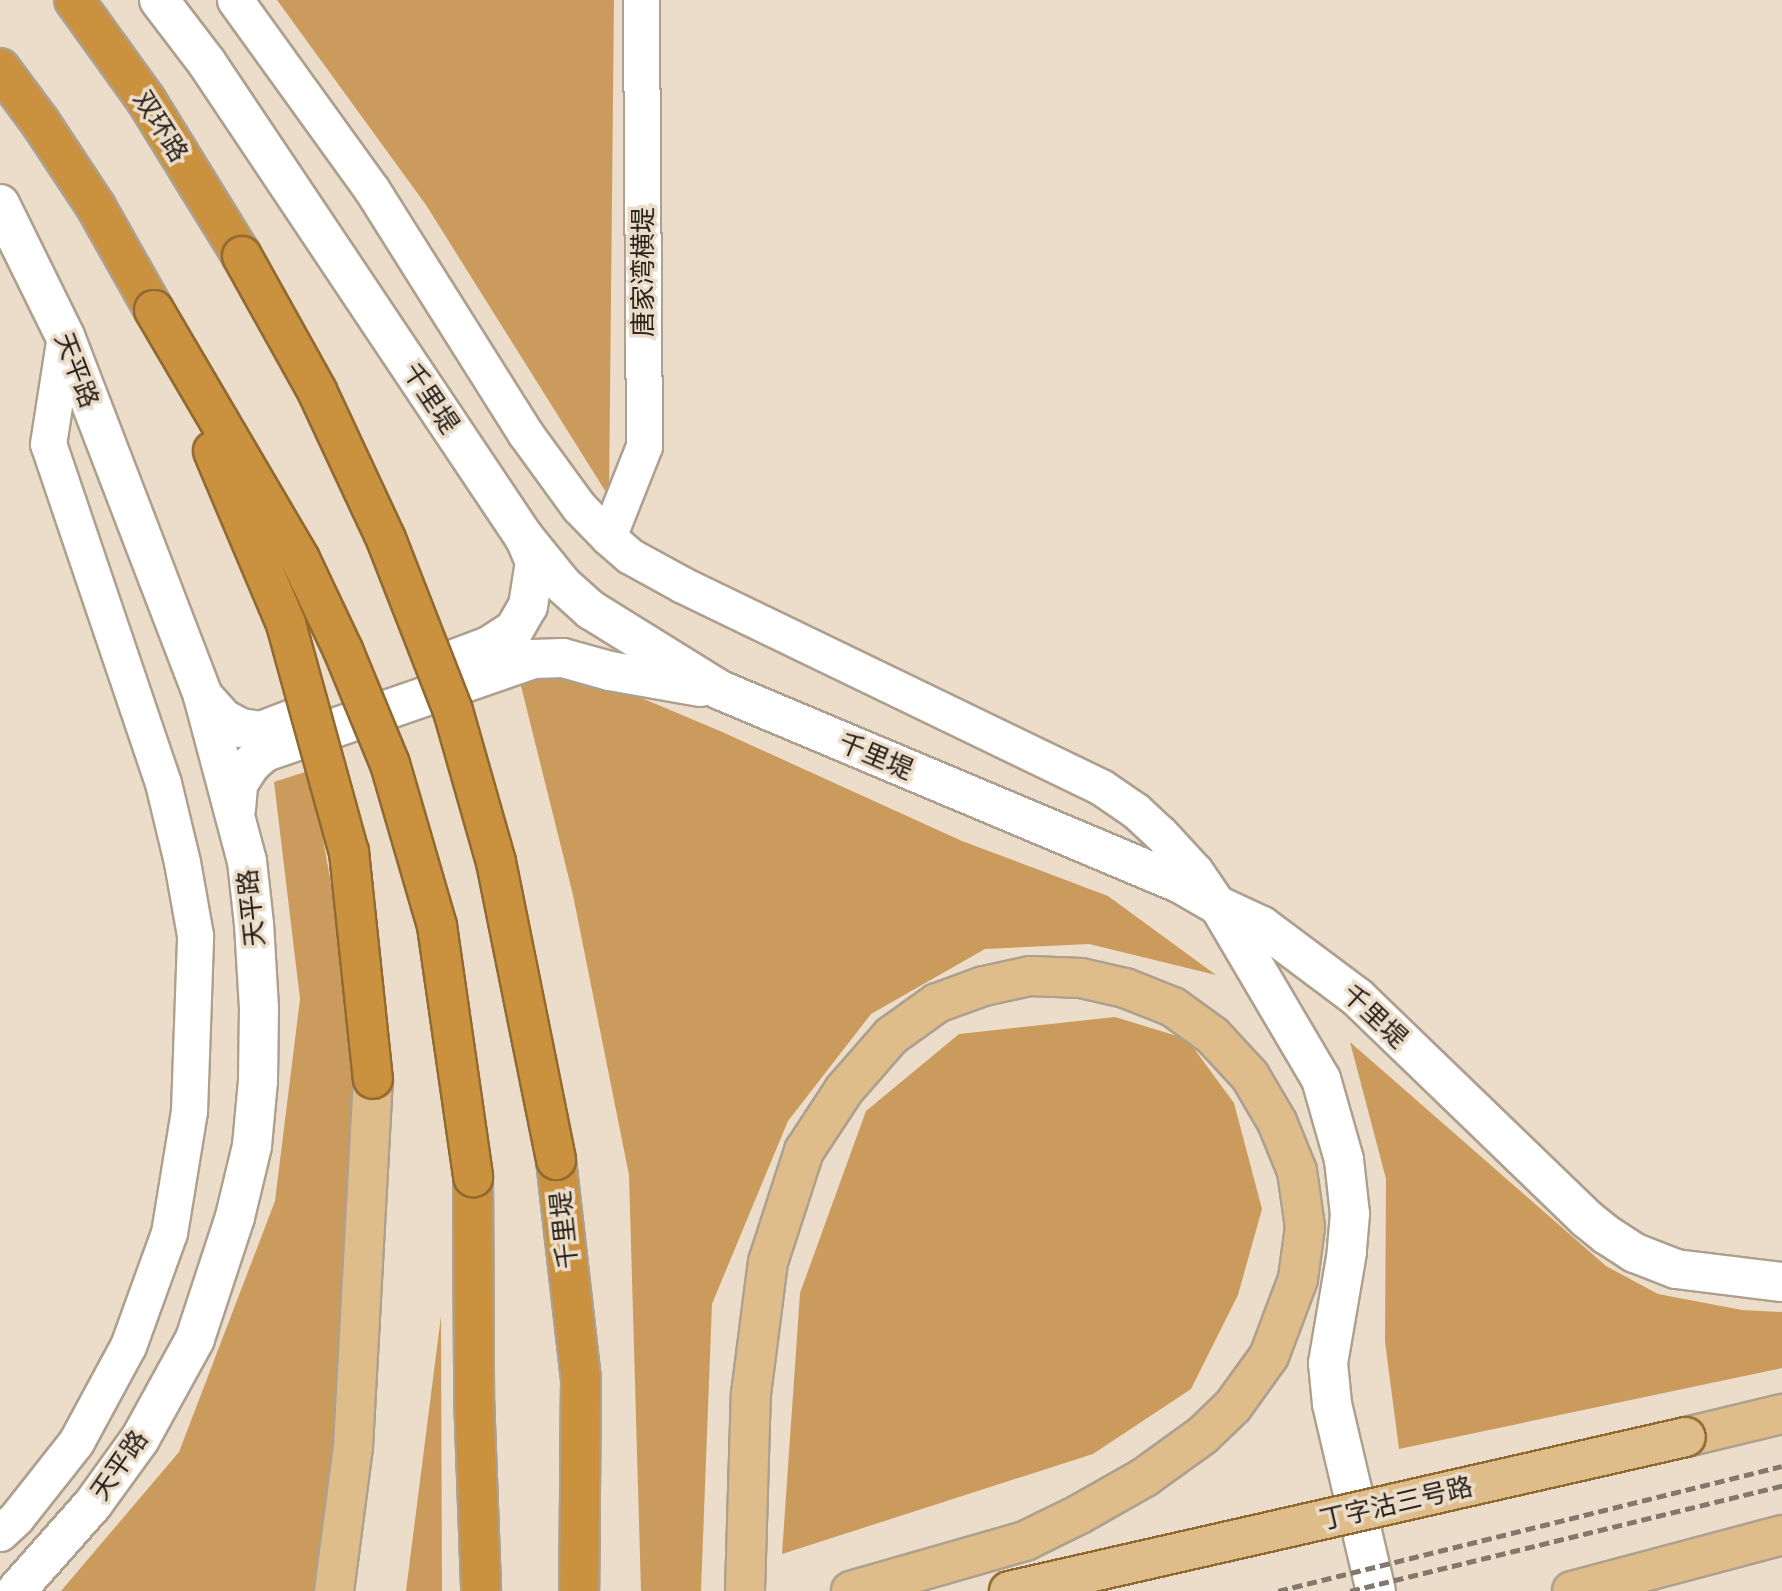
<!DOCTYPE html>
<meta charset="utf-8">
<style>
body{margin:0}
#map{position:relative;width:1782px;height:1591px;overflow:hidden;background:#ecddca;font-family:"PT Sans Narrow","Noto Sans SC",sans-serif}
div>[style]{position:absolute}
.forest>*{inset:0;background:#ca9b5c}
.roads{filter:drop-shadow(2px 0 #aea08e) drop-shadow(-2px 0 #aea08e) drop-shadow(0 2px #aea08e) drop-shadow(0 -2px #aea08e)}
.street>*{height:35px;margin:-17.5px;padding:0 17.5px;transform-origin:17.5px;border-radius:17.5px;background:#fff}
.secondary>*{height:38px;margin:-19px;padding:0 19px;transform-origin:19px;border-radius:19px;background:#fff}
.primary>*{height:38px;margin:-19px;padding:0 19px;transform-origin:19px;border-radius:19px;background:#dfbd8b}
.highway>*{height:38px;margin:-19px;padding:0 19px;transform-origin:19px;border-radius:19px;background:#ca913e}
.rail>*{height:5px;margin-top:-2.5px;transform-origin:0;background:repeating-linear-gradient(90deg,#82786b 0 10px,transparent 0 15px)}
.bridges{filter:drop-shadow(2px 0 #916a31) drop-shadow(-2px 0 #916a31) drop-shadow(0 2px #916a31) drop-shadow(0 -2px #916a31)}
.primary-bridge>*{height:38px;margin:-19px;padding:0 19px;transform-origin:19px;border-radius:19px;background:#dfbd8b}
.highway-bridge>*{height:38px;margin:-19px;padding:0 19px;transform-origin:19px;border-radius:19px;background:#ca913e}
span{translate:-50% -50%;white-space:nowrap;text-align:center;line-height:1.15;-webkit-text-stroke:7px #ecddca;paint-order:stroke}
.street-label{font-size:26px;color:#27211a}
</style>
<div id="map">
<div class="forest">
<i style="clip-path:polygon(277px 0,614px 0,609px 497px,426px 205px)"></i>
<i style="clip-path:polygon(563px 665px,720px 731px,962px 841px,1108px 896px,1216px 975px,1089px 944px,985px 949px,871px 1014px,788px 1121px,712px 1304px,701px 1591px,641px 1591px,629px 1175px,573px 895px,519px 678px)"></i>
<i style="clip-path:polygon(311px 770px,353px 1010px,353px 1275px,325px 1591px,61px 1591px,179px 1452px,275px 1201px,300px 999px,274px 782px)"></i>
<i style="clip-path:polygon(1115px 1017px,1187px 1039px,1234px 1103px,1262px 1209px,1238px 1295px,1191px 1389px,1093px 1454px,782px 1554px,800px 1293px,866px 1111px,959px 1034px)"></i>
<i style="clip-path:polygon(1350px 1042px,1606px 1266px,1658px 1294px,1742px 1310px,1782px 1312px,1782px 1368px,1399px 1449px,1385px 1342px,1386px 1179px)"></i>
<i style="clip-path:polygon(441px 1316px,442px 1591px,406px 1591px)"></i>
</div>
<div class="roads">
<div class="street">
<i style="left:235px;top:0;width:234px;rotate:54.2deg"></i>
<i style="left:372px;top:190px;width:287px;rotate:57.8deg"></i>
<i style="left:525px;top:433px;width:92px;rotate:53.9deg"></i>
<i style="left:579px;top:507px;width:42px;rotate:46deg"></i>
<i style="left:608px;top:537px;width:29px;rotate:41deg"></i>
<i style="left:630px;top:556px;width:60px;rotate:28.7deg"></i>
<i style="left:683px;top:585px;width:464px;rotate:25.8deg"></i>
<i style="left:1101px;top:787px;width:42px;rotate:34.4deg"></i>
<i style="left:1136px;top:811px;width:33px;rotate:43deg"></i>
<i style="left:1160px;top:833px;width:52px;rotate:47.4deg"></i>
<i style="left:1195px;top:871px;width:42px;rotate:55.6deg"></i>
<i style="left:608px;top:537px;width:98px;rotate:-68.4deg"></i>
<i style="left:644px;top:446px;width:446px;rotate:-90.4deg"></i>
<i style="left:0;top:1533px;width:22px;rotate:-43deg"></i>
<i style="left:16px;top:1518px;width:97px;rotate:-51.7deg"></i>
<i style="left:76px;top:1442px;width:109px;rotate:-61.6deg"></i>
<i style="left:128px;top:1346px;width:120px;rotate:-70.1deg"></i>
<i style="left:169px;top:1233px;width:124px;rotate:-80.7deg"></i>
<i style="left:189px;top:1111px;width:176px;rotate:-88deg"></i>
<i style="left:195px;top:935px;width:74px;rotate:-100.1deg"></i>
<i style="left:182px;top:862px;width:81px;rotate:-103.5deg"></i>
<i style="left:163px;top:783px;width:358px;rotate:-108.7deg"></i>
<i style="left:48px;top:444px;width:109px;rotate:-81.1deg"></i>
</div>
<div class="secondary">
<i style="left:159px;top:0;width:79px;rotate:52.7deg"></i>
<i style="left:207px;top:63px;width:570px;rotate:56.23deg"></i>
<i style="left:524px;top:537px;width:62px;rotate:50.9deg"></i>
<i style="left:563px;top:585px;width:38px;rotate:42deg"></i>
<i style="left:591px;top:610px;width:152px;rotate:31.8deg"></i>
<i style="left:720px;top:690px;width:500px;rotate:22.82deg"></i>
<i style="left:1181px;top:884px;width:44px;rotate:30.1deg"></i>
<i style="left:1219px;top:906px;width:47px;rotate:24.9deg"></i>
<i style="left:1262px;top:926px;width:119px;rotate:36.8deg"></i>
<i style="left:1357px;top:997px;width:320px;rotate:44deg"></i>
<i style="left:1587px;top:1219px;width:26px;rotate:39deg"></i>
<i style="left:1607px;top:1235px;width:33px;rotate:33deg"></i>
<i style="left:1635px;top:1253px;width:44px;rotate:21.3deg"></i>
<i style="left:1676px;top:1269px;width:107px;rotate:7deg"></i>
<i style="left:0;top:204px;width:147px;rotate:63.8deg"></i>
<i style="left:65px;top:336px;width:386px;rotate:69deg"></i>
<i style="left:203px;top:696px;width:171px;rotate:75.1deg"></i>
<i style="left:247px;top:861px;width:63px;rotate:83.7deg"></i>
<i style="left:254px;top:924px;width:84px;rotate:86.6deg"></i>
<i style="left:259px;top:1008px;width:73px;rotate:90.8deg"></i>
<i style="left:258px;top:1081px;width:65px;rotate:95.3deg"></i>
<i style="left:252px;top:1146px;width:73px;rotate:103.5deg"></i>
<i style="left:235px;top:1217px;width:128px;rotate:108.2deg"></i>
<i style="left:195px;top:1339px;width:114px;rotate:118.8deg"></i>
<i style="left:140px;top:1439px;width:80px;rotate:125.9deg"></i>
<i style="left:93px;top:1504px;width:116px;rotate:131.5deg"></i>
<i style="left:441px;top:664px;width:51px;rotate:-20.6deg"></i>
<i style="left:489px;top:646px;width:30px;rotate:-33deg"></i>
<i style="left:514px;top:630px;width:28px;rotate:-60deg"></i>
<i style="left:528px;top:606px;width:45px;rotate:-81deg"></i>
<i style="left:535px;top:562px;width:25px;rotate:-113deg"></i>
<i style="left:203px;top:696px;width:31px;rotate:48deg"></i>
<i style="left:224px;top:719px;width:19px;rotate:28deg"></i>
<i style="left:241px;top:728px;width:20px;rotate:9deg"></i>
<i style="left:261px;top:731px;width:42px;rotate:-21deg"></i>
<i style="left:236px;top:809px;width:25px;rotate:-85deg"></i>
<i style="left:238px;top:784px;width:24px;rotate:-57deg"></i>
<i style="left:251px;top:764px;width:18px;rotate:-41deg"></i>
<i style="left:265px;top:752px;width:284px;rotate:-19.1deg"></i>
<i style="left:533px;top:659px;width:30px;rotate:-2deg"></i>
<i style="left:563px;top:658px;width:49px;rotate:15.5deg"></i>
<i style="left:610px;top:671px;width:92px;rotate:10deg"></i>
<i style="left:1219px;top:906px;width:201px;rotate:59.5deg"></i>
<i style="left:1321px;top:1079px;width:84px;rotate:74.1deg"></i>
<i style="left:1344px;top:1160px;width:54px;rotate:83.7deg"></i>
<i style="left:1350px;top:1214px;width:38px;rotate:95deg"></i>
<i style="left:1347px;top:1252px;width:113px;rotate:99.7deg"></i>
<i style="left:1328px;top:1363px;width:41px;rotate:84.4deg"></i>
<i style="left:1332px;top:1404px;width:192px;rotate:76.8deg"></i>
</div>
<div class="primary">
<i style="left:1686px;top:1437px;width:99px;rotate:-13.5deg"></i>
<i style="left:334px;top:1591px;width:145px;rotate:-82.5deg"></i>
<i style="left:353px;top:1447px;width:369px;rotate:-86.9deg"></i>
<i style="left:745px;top:1591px;width:197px;rotate:-88.3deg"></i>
<i style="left:751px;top:1394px;width:133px;rotate:-82.7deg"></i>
<i style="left:768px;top:1262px;width:117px;rotate:-72deg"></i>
<i style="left:804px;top:1151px;width:73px;rotate:-56.7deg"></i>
<i style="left:844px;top:1090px;width:72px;rotate:-49deg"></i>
<i style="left:891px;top:1036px;width:57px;rotate:-35.7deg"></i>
<i style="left:937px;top:1003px;width:50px;rotate:-19.9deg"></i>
<i style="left:984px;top:986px;width:47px;rotate:-12.3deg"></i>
<i style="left:1030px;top:976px;width:51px;rotate:2.2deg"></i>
<i style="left:1081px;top:978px;width:45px;rotate:12.8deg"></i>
<i style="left:1125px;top:988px;width:52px;rotate:21.6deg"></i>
<i style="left:1173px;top:1007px;width:49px;rotate:35.9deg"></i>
<i style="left:1213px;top:1036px;width:54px;rotate:47.2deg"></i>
<i style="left:1250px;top:1076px;width:53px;rotate:59.6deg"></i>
<i style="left:1277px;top:1122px;width:53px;rotate:67.8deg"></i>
<i style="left:1297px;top:1171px;width:57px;rotate:81.9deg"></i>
<i style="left:1305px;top:1227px;width:52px;rotate:97.7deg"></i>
<i style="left:1298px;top:1279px;width:82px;rotate:110.6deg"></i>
<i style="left:1269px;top:1356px;width:62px;rotate:125.8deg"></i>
<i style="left:1233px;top:1406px;width:42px;rotate:136deg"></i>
<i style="left:1203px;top:1435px;width:72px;rotate:144.1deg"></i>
<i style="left:1145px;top:1477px;width:75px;rotate:150.4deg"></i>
<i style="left:1080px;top:1514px;width:61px;rotate:153.9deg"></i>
<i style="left:1025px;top:1541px;width:181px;rotate:164deg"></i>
<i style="left:1572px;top:1591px;width:217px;rotate:-14.9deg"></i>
</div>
<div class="highway">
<i style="left:74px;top:0;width:123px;rotate:54.2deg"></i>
<i style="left:146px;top:100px;width:183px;rotate:58.4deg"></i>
<i style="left:0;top:68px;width:67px;rotate:53.5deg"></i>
<i style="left:40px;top:122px;width:102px;rotate:56.6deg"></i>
<i style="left:96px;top:207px;width:118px;rotate:60.6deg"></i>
<i style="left:556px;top:1160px;width:220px;rotate:83.5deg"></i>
<i style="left:581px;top:1379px;width:212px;rotate:90.5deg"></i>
<i style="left:473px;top:1177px;width:219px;rotate:89.7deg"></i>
<i style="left:474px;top:1396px;width:195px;rotate:87.9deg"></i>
</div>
</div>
<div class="rail">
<i style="left:1278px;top:1591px;width:519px;rotate:-13.93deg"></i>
<i style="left:1350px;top:1591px;width:445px;rotate:-13.7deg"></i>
</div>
<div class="bridges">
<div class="primary-bridge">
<i style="left:1009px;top:1591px;width:694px;rotate:-12.82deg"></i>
</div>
<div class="highway-bridge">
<i style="left:242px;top:256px;width:154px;rotate:60.9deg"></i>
<i style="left:317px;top:391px;width:163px;rotate:65deg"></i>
<i style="left:386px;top:539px;width:185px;rotate:68.7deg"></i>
<i style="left:453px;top:711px;width:157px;rotate:74.1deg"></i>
<i style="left:496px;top:862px;width:304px;rotate:78.6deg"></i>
<i style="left:154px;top:310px;width:289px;rotate:59.6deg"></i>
<i style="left:300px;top:559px;width:101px;rotate:64.7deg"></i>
<i style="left:343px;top:650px;width:123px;rotate:67.6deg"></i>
<i style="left:390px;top:764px;width:169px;rotate:73.8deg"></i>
<i style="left:437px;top:926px;width:254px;rotate:81.8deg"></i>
<i style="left:213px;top:451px;width:188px;rotate:67.1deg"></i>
<i style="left:286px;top:624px;width:237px;rotate:74.6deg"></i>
<i style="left:349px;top:852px;width:228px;rotate:84deg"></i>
</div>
</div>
<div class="street-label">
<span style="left:161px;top:126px;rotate:58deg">双环路</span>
<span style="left:643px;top:272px;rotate:-90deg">唐家湾横堤</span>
<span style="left:77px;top:370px;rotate:69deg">天平路</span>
<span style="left:431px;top:398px;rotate:56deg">千里堤</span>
<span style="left:876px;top:756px;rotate:23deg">千里堤</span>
<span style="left:251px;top:908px;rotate:-96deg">天平路</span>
<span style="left:1375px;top:1016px;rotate:43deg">千里堤</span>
<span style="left:564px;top:1230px;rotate:-96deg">千里堤</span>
<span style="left:119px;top:1465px;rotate:-55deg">天平路</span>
<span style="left:1396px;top:1503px;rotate:-13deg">丁字沽三号路</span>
</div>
</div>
